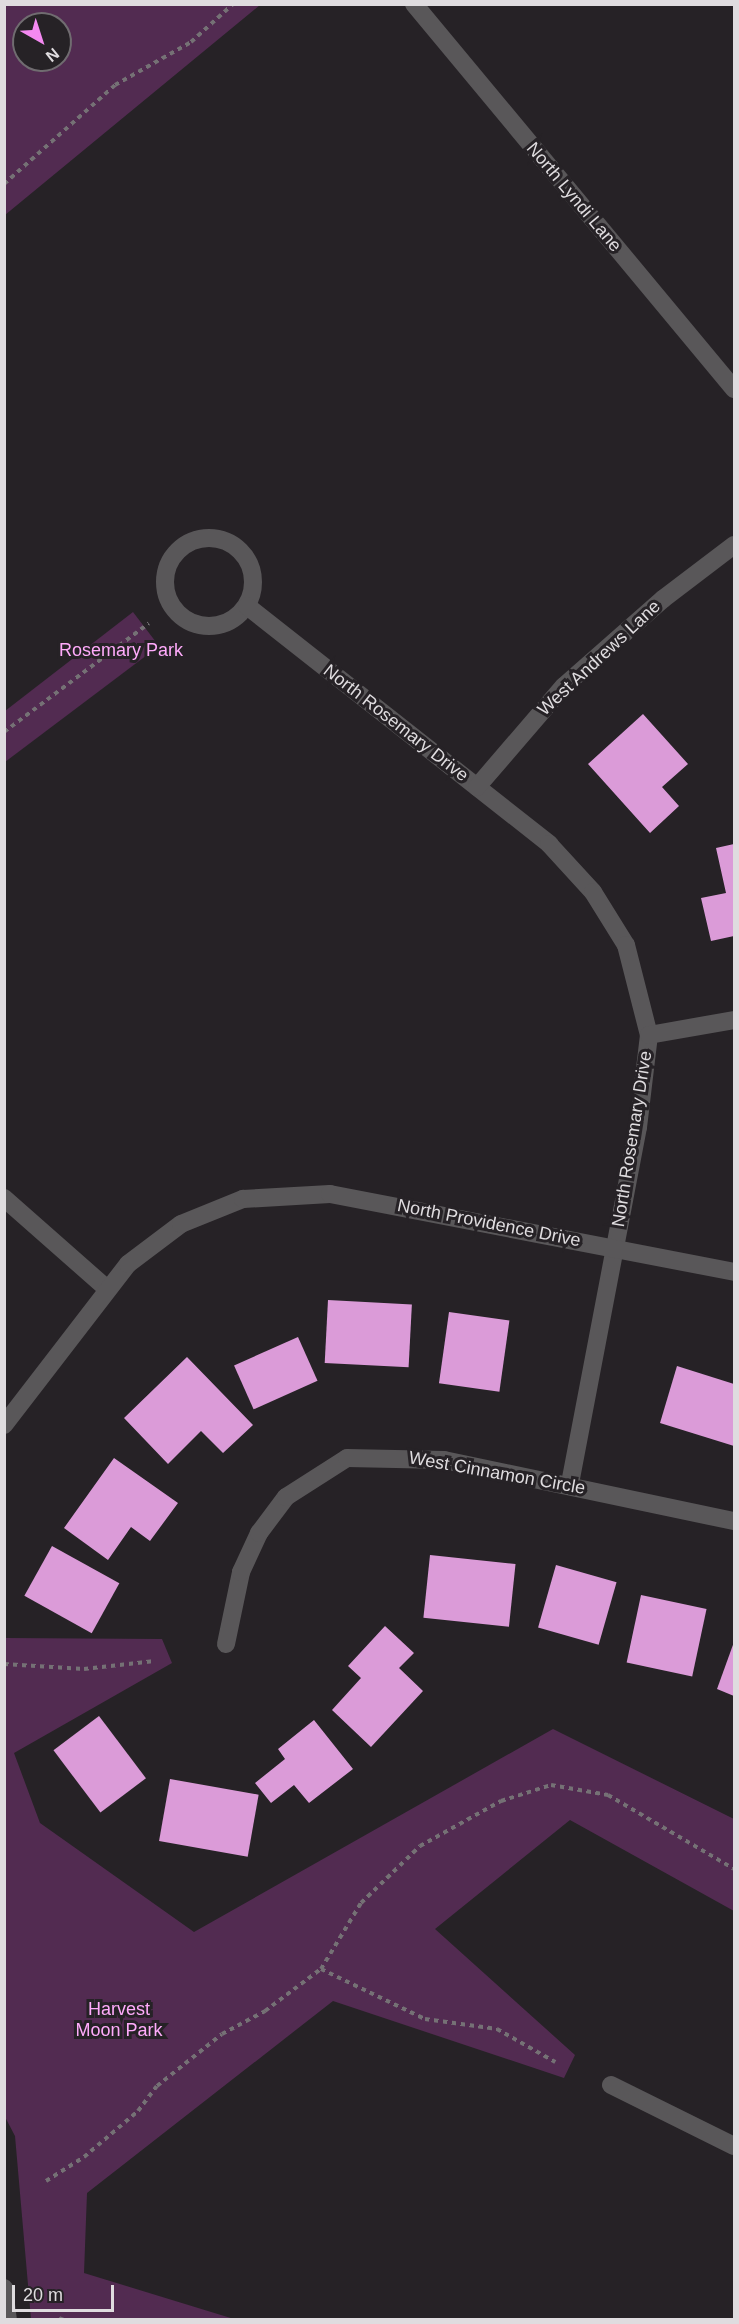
<!DOCTYPE html>
<style>
body{margin:0}
#map{position:relative;width:739px;height:2324px;overflow:hidden;background:#262226;font-family:Arial,sans-serif}
div>[style]{position:absolute}
.green>*{inset:0;background:#522b51}
.building>*{inset:0;background:#db9bd8;transform-origin:0 0}
.path>*{height:4px;margin-top:-2px;transform-origin:0;background:repeating-linear-gradient(90deg,#757175 0 4.5px,transparent 0 9px)}
.minor>*{height:18px;margin:-9px;padding:0 9px;transform-origin:9px;border-radius:9px;background:#595759}
.minor>.ring{margin:-9px;padding:0;box-sizing:content-box;background:none;border:18px solid #595759;border-radius:50%}
span{translate:-50% -50%;white-space:nowrap;text-align:center;line-height:1.15;-webkit-text-stroke:6px #262226;paint-order:stroke}
.street-label{font-size:18px;color:#dfdcdf}
.park-label{font-size:18px;color:#ffabfb}
.frame{position:absolute;inset:0;border:6px solid #dfdcdf;pointer-events:none}
.north{position:absolute;left:12px;top:12px;width:60px;height:60px;box-sizing:border-box;background:#262226;border:2px solid #706c70;border-radius:50%;rotate:141deg;font-size:16px;font-weight:700;line-height:24px;text-align:center;color:#dfdcdf}
.north::after{content:'';display:block;margin:auto;width:21px;height:27px;background:#f489f1;clip-path:polygon(50% 0,100% 100%,50% 72%,0 100%)}
.scale{position:absolute;left:12px;top:2285px;width:102px;height:27px;box-sizing:border-box;border:3px solid #dfdcdf;border-top:0;padding-left:8px;font-size:18px;line-height:21px;white-space:nowrap;color:#dfdcdf;-webkit-text-stroke:4px #262226;paint-order:stroke}
</style>
<div id="map">
<div class="green">
<i style="clip-path:polygon(evenodd,5px 4px,260px 4px,260px 5px,5px 215px,5px 4px,24px 24px,60px 24px,60px 60px,24px 60px,24px 24px)"></i>
<i style="clip-path:polygon(133px 612px,159px 646px,5px 762px,5px 711px)"></i>
<i style="clip-path:polygon(5px 1638px,162px 1639px,172px 1663px,14px 1753px,40px 1823px,194px 1932px,553px 1729px,734px 1819px,734px 1911px,570px 1820px,435px 1929px,575px 2055px,564px 2078px,333px 2001px,87px 2193px,84px 2273px,234px 2319px,31px 2319px,15px 2136px,4px 2115px)"></i>
</div>
<div class="building">
<i style="clip-path:polygon(643px 714px,688px 764px,662px 787px,679px 806px,650px 833px,588px 764px)"></i>
<i style="clip-path:polygon(734px 844px,734px 936px,711px 941px,701px 898px,726px 893px,716px 848px)"></i>
<i style="left:328px;top:1300px;width:84px;height:63px;rotate:3deg"></i>
<i style="left:449px;top:1312px;width:61px;height:72px;rotate:8deg"></i>
<i style="left:298px;top:1337px;width:48px;height:70px;rotate:66deg"></i>
<i style="clip-path:polygon(187px 1357px,253px 1425px,223px 1453px,201px 1431px,168px 1464px,124px 1418px)"></i>
<i style="clip-path:polygon(677px 1366px,734px 1384px,734px 1446px,660px 1423px)"></i>
<i style="clip-path:polygon(114px 1458px,178px 1503px,150px 1541px,131px 1527px,108px 1560px,64px 1528px)"></i>
<i style="left:52px;top:1546px;width:77px;height:57px;rotate:29deg"></i>
<i style="left:430px;top:1555px;width:86px;height:63px;rotate:6deg"></i>
<i style="left:556px;top:1565px;width:63px;height:65px;rotate:16deg"></i>
<i style="left:641px;top:1595px;width:67px;height:69px;rotate:12deg"></i>
<i style="clip-path:polygon(385px 1626px,414px 1653px,399px 1668px,423px 1691px,371px 1747px,332px 1710px,361px 1678px,348px 1666px)"></i>
<i style="clip-path:polygon(734px 1642px,734px 1696px,717px 1689px)"></i>
<i style="left:99px;top:1716px;width:78px;height:57px;rotate:53deg"></i>
<i style="clip-path:polygon(314px 1720px,353px 1769px,309px 1803px,294px 1785px,271px 1803px,255px 1783px,285px 1759px,278px 1749px)"></i>
<i style="left:170px;top:1779px;width:90px;height:63px;rotate:10deg"></i>
</div>
<div class="path">
<i style="left:4px;top:184px;width:149px;rotate:-41.7deg"></i>
<i style="left:115px;top:85px;width:87px;rotate:-29.5deg"></i>
<i style="left:191px;top:42px;width:57px;rotate:-42.1deg"></i>
<i style="left:4px;top:732px;width:181px;rotate:-36.9deg"></i>
<i style="left:4px;top:1664px;width:80px;rotate:3.6deg"></i>
<i style="left:84px;top:1669px;width:71px;rotate:-6.4deg"></i>
<i style="left:321px;top:1969px;width:115px;rotate:25.7deg"></i>
<i style="left:425px;top:2019px;width:73px;rotate:7.9deg"></i>
<i style="left:497px;top:2029px;width:67px;rotate:29.6deg"></i>
<i style="left:46px;top:2181px;width:45px;rotate:-32.3deg"></i>
<i style="left:84px;top:2157px;width:71px;rotate:-40.4deg"></i>
<i style="left:138px;top:2111px;width:31px;rotate:-53deg"></i>
<i style="left:157px;top:2086px;width:83px;rotate:-38.7deg"></i>
<i style="left:222px;top:2034px;width:49px;rotate:-28.1deg"></i>
<i style="left:265px;top:2011px;width:70px;rotate:-36.9deg"></i>
<i style="left:321px;top:1969px;width:77px;rotate:-58.8deg"></i>
<i style="left:361px;top:1903px;width:82px;rotate:-44deg"></i>
<i style="left:420px;top:1846px;width:93px;rotate:-29.1deg"></i>
<i style="left:501px;top:1801px;width:52px;rotate:-17.7deg"></i>
<i style="left:551px;top:1785px;width:58px;rotate:10deg"></i>
<i style="left:608px;top:1795px;width:146px;rotate:30.4deg"></i>
<i style="left:59px;top:2318px;width:5px;rotate:22deg"></i>
</div>
<div class="minor">
<i style="left:414px;top:4px;width:501px;rotate:50.27deg"></i>
<i class="ring" style="left:165px;top:538px;width:70px;height:70px"></i>
<i style="left:247px;top:606px;width:385px;rotate:38.2deg"></i>
<i style="left:549px;top:844px;width:65px;rotate:47.5deg"></i>
<i style="left:593px;top:892px;width:62px;rotate:58.1deg"></i>
<i style="left:626px;top:945px;width:93px;rotate:75.7deg"></i>
<i style="left:649px;top:1035px;width:93px;rotate:96.8deg"></i>
<i style="left:638px;top:1127px;width:364px;rotate:100.8deg"></i>
<i style="left:477px;top:787px;width:133px;rotate:-49.3deg"></i>
<i style="left:564px;top:686px;width:132px;rotate:-41.3deg"></i>
<i style="left:663px;top:599px;width:89px;rotate:-37.3deg"></i>
<i style="left:649px;top:1035px;width:86px;rotate:-10deg"></i>
<i style="left:4px;top:1198px;width:135px;rotate:41.4deg"></i>
<i style="left:4px;top:1425px;width:203px;rotate:-52.4deg"></i>
<i style="left:128px;top:1264px;width:66px;rotate:-37deg"></i>
<i style="left:181px;top:1224px;width:67px;rotate:-22deg"></i>
<i style="left:243px;top:1199px;width:87px;rotate:-3.3deg"></i>
<i style="left:330px;top:1194px;width:411px;rotate:10.9deg"></i>
<i style="left:226px;top:1644px;width:74px;rotate:-78.2deg"></i>
<i style="left:241px;top:1572px;width:43px;rotate:-65.2deg"></i>
<i style="left:259px;top:1533px;width:45px;rotate:-53.1deg"></i>
<i style="left:286px;top:1497px;width:72px;rotate:-32.6deg"></i>
<i style="left:347px;top:1458px;width:97px;rotate:1.2deg"></i>
<i style="left:444px;top:1460px;width:296px;rotate:11.9deg"></i>
<i style="left:611px;top:2085px;width:137px;rotate:26.4deg"></i>
<i style="left:4px;top:2288px;width:32px;rotate:83deg"></i>
</div>
<div class="street-label">
<span style="left:574px;top:197px;rotate:50deg">North Lyndi Lane</span>
<span style="left:599px;top:658px;rotate:-43deg">West Andrews Lane</span>
<span style="left:396px;top:723px;rotate:38deg">North Rosemary Drive</span>
<span style="left:632px;top:1139px;rotate:-81deg">North Rosemary Drive</span>
<span style="left:489px;top:1223px;rotate:11deg">North Providence Drive</span>
<span style="left:497px;top:1473px;rotate:10deg">West Cinnamon Circle</span>
</div>
<div class="park-label">
<span style="left:121px;top:650px">Rosemary Park</span>
<span style="left:119px;top:2020px">Harvest<br>Moon Park</span>
</div>
<div class="frame"></div>
<div class="north">N</div>
<div class="scale">20 m</div>
</div>
